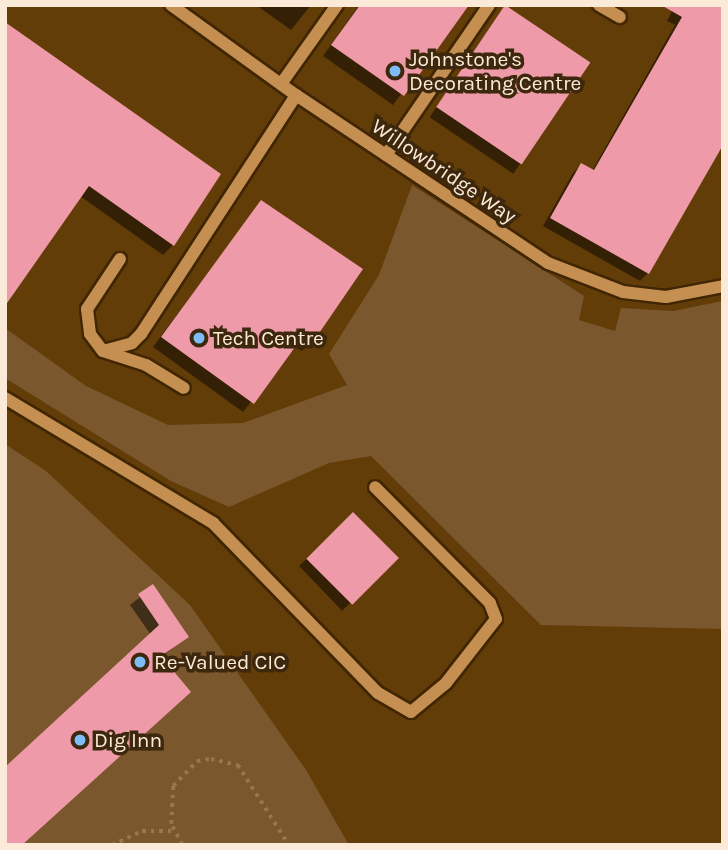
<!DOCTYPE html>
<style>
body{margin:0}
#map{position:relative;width:728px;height:850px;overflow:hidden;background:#633d08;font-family:Karla,sans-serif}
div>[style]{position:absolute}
.green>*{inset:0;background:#7a572d}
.shadow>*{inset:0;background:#0007;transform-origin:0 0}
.building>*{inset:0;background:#ee9aa8;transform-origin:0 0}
.path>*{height:3.5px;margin-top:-1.75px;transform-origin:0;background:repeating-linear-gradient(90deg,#96774e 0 3.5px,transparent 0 8.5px)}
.roads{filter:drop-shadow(2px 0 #402603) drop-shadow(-2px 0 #402603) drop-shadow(0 2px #402603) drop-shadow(0 -2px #402603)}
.minor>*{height:12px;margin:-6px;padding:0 6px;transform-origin:6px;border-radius:6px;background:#c48f51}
.dots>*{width:19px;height:19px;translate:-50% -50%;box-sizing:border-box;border:4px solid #3d270d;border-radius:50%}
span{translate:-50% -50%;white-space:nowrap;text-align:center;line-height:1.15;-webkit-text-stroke:7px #3d270d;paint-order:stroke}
.poi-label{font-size:21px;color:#fcead8}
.left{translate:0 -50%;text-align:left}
.street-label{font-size:21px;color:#fcead8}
.frame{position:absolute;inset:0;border:7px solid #fcead8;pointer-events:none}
</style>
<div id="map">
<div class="green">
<i style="clip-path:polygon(412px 185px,584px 296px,579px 320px,615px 331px,621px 308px,673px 311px,723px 301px,723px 629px,541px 625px,371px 456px,329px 463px,229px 507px,171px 481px,5px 378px,5px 328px,86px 386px,168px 425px,243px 423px,347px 385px,329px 354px,379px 275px)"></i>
<i style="clip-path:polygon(5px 444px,46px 471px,190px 605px,306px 770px,349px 845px,5px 845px)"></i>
</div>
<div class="shadow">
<i style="clip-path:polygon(256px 5px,311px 5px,291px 30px)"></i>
<i style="clip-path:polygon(359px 5px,457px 5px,463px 10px,393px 105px,323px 56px)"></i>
<i style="clip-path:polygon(675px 5px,723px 5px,648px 273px,640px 281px,543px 226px,573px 173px,581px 165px,592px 171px,675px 25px,667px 21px)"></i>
<i style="left:504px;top:7px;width:101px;height:133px;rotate:34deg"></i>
<i style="clip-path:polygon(5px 24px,173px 245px,163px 255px,80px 196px)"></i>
<i style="clip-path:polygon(261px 202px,360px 270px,311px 341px,302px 351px,294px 346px,243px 412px,153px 347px)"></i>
<i style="left:353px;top:514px;width:62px;height:75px;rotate:46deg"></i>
<i style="clip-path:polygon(153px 587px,187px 637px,160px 658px,189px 692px,21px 845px,5px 845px,5px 770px,151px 635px,130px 605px)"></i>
</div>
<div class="building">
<i style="clip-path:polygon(360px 5px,469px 5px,404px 96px,331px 45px)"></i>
<i style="left:505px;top:5px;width:103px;height:123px;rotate:34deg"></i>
<i style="clip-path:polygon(661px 5px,723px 5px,723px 145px,649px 274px,550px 218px,581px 163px,594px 170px,682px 17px)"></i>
<i style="clip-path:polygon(5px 22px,221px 174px,174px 246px,89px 186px,5px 306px)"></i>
<i style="clip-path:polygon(261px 200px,363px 269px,313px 342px,303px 336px,254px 404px,161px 337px)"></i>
<i style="left:353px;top:512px;width:65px;height:66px;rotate:45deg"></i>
<i style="clip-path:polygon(153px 584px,189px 637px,161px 656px,191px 692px,22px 845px,5px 845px,5px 767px,159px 625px,138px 594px)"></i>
</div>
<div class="path">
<i style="left:112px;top:845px;width:33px;rotate:-25deg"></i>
<i style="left:142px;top:831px;width:32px"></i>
<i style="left:182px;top:845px;width:24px;rotate:-118deg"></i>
<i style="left:171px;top:824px;width:38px;rotate:-87deg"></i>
<i style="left:173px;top:786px;width:35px;rotate:-46deg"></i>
<i style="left:197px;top:761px;width:14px;rotate:-8deg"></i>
<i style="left:211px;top:759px;width:28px;rotate:13deg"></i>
<i style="left:238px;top:765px;width:95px;rotate:57.5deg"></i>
</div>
<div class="roads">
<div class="minor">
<i style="left:171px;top:5px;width:154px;rotate:35.8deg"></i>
<i style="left:296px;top:95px;width:303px;rotate:33.7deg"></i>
<i style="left:548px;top:263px;width:80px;rotate:21.1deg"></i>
<i style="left:623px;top:292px;width:43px;rotate:6.6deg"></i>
<i style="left:666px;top:297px;width:58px;rotate:-10.9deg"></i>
<i style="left:599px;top:5px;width:24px;rotate:30deg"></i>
<i style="left:281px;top:84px;width:97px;rotate:-54.7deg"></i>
<i style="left:386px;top:155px;width:182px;rotate:-55.5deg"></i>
<i style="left:120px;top:259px;width:60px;rotate:123.4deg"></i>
<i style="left:87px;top:309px;width:25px;rotate:83deg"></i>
<i style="left:90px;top:334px;width:21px;rotate:53deg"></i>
<i style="left:103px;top:351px;width:45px;rotate:18deg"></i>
<i style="left:146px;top:365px;width:44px;rotate:31.2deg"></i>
<i style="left:103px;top:351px;width:30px;rotate:-15deg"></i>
<i style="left:132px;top:343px;width:13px;rotate:-45deg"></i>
<i style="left:141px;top:334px;width:285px;rotate:-57deg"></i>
<i style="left:5px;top:398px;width:243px;rotate:31deg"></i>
<i style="left:213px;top:523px;width:237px;rotate:45.9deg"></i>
<i style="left:378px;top:693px;width:38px;rotate:30deg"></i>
<i style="left:411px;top:712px;width:45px;rotate:-39.6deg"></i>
<i style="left:446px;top:683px;width:81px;rotate:-52deg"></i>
<i style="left:496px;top:619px;width:17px;rotate:-111deg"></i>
<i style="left:490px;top:603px;width:163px;rotate:-134.8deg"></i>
</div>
</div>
<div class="dots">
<i style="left:395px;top:71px;background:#7fbdf9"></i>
<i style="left:199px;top:338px;background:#7fbdf9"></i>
<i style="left:140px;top:662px;background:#7fbdf9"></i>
<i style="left:80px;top:740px;background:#7fbdf9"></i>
</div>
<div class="poi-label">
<span class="left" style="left:409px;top:71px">Johnstone's<br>Decorating Centre</span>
<span class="left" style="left:213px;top:338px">Tech Centre</span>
<span class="left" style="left:154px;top:662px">Re-Valued CIC</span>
<span class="left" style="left:94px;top:740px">Dig Inn</span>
</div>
<div class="street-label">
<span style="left:444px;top:171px;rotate:34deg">Willowbridge Way</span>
</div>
<div class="frame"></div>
</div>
